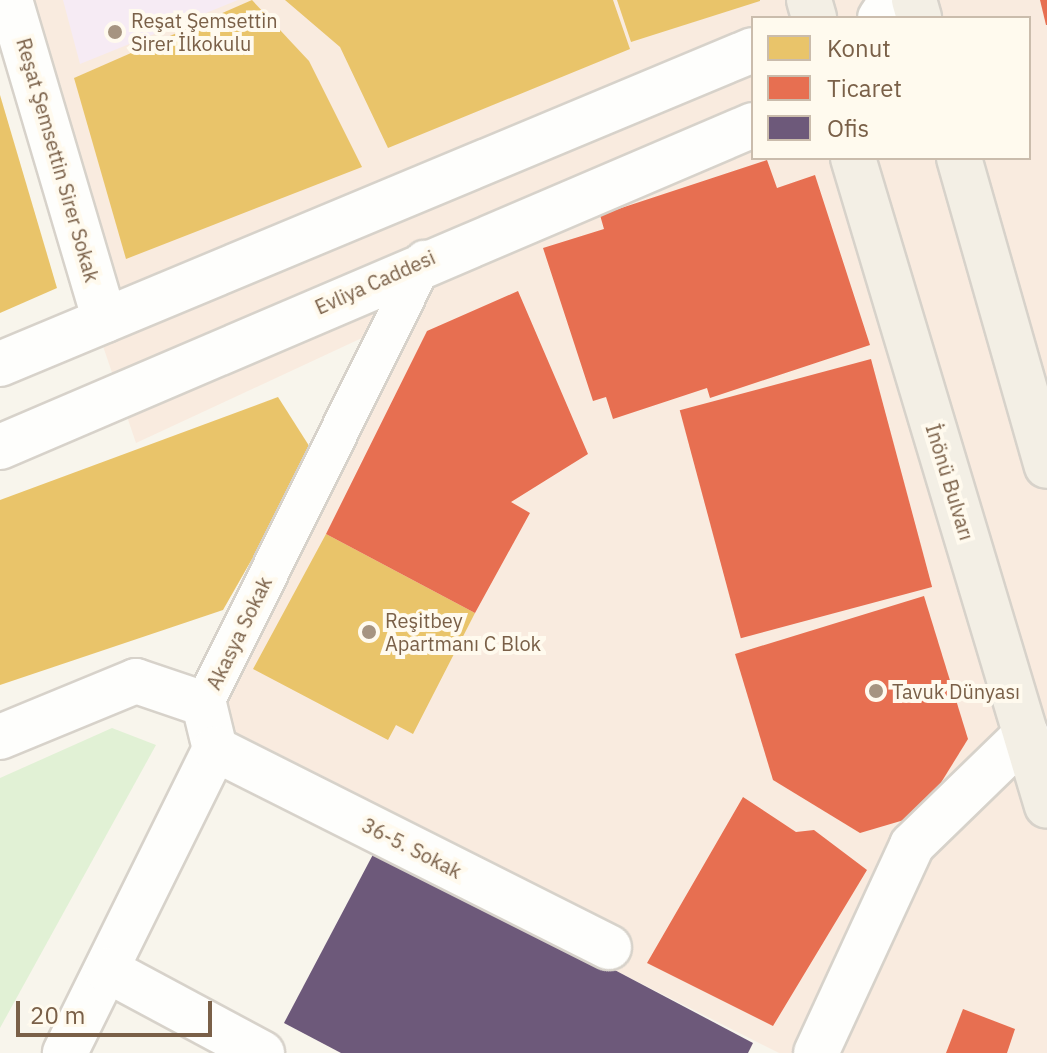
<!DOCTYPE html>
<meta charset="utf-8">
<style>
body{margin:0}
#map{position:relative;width:1047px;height:1053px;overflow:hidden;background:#f8f5ec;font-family:"IBM Plex Sans",sans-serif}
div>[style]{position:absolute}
.commercial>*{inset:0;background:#f9ebdf}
.education>*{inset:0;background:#f6ebf4}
.green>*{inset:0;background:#e1f1d5}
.homes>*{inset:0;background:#e9c46a}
.shops>*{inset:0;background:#e76f51;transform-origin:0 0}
.offices>*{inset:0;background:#6d597a}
.roads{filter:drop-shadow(2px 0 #d7d2ca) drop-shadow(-2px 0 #d7d2ca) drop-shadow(0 2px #d7d2ca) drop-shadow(0 -2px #d7d2ca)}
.pedestrian>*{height:38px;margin:-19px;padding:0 19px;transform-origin:19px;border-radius:19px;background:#fefefc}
.minor>*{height:44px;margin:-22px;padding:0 22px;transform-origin:22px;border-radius:22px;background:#fefefc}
.secondary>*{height:44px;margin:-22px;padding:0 22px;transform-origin:22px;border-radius:22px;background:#fefefc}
.primary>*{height:44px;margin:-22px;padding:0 22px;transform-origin:22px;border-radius:22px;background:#f3efe5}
.dots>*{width:22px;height:22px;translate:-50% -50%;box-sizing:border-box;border:4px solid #fffaee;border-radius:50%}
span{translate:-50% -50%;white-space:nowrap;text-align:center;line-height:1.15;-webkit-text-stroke:8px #fffaee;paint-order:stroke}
.poi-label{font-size:20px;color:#7a6048}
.left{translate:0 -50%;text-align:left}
.street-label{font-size:20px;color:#7a6048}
.legend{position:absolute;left:751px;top:16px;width:280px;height:144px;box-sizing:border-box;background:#fffaee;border:2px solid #cabcac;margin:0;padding:10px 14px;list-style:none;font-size:24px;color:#7a6048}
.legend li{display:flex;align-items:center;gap:16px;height:40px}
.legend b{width:40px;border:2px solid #cabcac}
.scale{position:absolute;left:16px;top:1001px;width:196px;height:36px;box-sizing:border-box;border:4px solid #7a6048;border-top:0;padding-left:10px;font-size:24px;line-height:28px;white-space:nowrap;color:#7a6048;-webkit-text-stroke:6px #fffaee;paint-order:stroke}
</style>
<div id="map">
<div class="commercial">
<i style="clip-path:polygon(evenodd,0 0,1047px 0,1047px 1053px,779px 1053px,190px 756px,407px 317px,136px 443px,0 44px,0 0,753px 18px,1029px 18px,1029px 158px,753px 158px,753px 18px)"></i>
</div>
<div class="education">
<i style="clip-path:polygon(63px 0,238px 0,80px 64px)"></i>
</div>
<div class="green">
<i style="clip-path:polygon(112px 728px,156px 745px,0 1028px,0 778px)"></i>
</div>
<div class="homes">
<i style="clip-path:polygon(252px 0,309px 61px,362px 167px,126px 259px,74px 78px)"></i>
<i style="clip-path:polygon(285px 0,613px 0,630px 49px,388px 148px,340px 47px)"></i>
<i style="clip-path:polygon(617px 0,760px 0,760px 1px,631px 42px)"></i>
<i style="clip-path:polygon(0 95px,57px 288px,0 313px)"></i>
<i style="clip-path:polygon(278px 397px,313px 452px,223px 610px,0 685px,0 500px)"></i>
<i style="clip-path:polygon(326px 534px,475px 613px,413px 734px,396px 725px,388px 740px,253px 669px)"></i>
</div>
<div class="shops">
<i style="clip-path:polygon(1040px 0,1047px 0,1047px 25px,1046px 25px)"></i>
<i style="clip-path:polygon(767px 160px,777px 188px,815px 175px,870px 345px,710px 398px,707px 388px,613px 419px,606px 397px,593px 401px,543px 248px,604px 229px,600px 215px)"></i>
<i style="clip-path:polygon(518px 291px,588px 454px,511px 502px,530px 513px,475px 613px,326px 534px,427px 331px)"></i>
<i style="left:871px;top:359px;width:236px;height:198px;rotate:75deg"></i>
<i style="clip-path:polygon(924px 596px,968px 739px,921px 815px,860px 833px,773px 780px,735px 654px)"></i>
<i style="clip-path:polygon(743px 797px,796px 832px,814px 830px,867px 870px,773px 1026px,647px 963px)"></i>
<i style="clip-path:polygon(963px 1009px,1015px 1029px,1007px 1053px,946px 1053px)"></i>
</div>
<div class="offices">
<i style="clip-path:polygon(378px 845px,753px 1043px,748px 1053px,341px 1053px,284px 1023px)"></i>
</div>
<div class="roads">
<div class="pedestrian">
<i style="left:204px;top:704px;width:496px;rotate:-63.6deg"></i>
</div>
<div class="minor">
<i style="left:10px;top:0;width:334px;rotate:73.5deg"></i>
<i style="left:0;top:737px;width:147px;rotate:-22.4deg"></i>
<i style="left:136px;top:681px;width:72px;rotate:18.7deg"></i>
<i style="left:204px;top:704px;width:46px;rotate:76.3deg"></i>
<i style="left:215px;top:749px;width:339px;rotate:116.3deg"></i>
<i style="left:215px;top:749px;width:441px;rotate:26.7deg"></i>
<i style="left:107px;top:970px;width:176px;rotate:28.2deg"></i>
<i style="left:816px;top:1053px;width:229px;rotate:-65.2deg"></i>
<i style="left:912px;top:845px;width:159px;rotate:-44.2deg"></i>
</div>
<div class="secondary">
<i style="left:880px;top:18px;width:22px;rotate:-56deg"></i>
<i style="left:0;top:364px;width:816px;rotate:-22.64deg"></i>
<i style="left:0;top:447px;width:819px;rotate:-23.15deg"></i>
</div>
<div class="primary">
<i style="left:809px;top:0;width:19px;rotate:74deg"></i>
<i style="left:914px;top:0;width:19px;rotate:74deg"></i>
<i style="left:853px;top:158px;width:676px;rotate:73.33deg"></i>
<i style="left:959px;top:158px;width:320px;rotate:74.1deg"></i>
</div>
</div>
<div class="dots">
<i style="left:115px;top:32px;background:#a69481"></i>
<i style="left:369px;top:632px;background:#a69481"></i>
<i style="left:876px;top:691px;background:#a69481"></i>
</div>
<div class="poi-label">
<span class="left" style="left:131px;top:32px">Reşat Şemsettin<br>Sirer İlkokulu</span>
<span class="left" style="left:385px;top:632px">Reşitbey<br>Apartmanı C Blok</span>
<span class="left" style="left:892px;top:691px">Tavuk Dünyası</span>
</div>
<div class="street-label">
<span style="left:58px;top:160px;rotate:74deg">Reşat Şemsettin Sirer Sokak</span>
<span style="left:375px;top:282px;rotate:-24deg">Evliya Caddesi</span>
<span style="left:950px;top:482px;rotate:73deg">İnönü Bulvarı</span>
<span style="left:239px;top:633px;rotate:-64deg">Akasya Sokak</span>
<span style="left:412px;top:848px;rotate:27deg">36-5. Sokak</span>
</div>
<ul class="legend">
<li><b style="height:22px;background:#e9c46a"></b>Konut</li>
<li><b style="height:22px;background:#e76f51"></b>Ticaret</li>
<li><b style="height:22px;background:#6d597a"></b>Ofis</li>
</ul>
<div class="scale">20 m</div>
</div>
